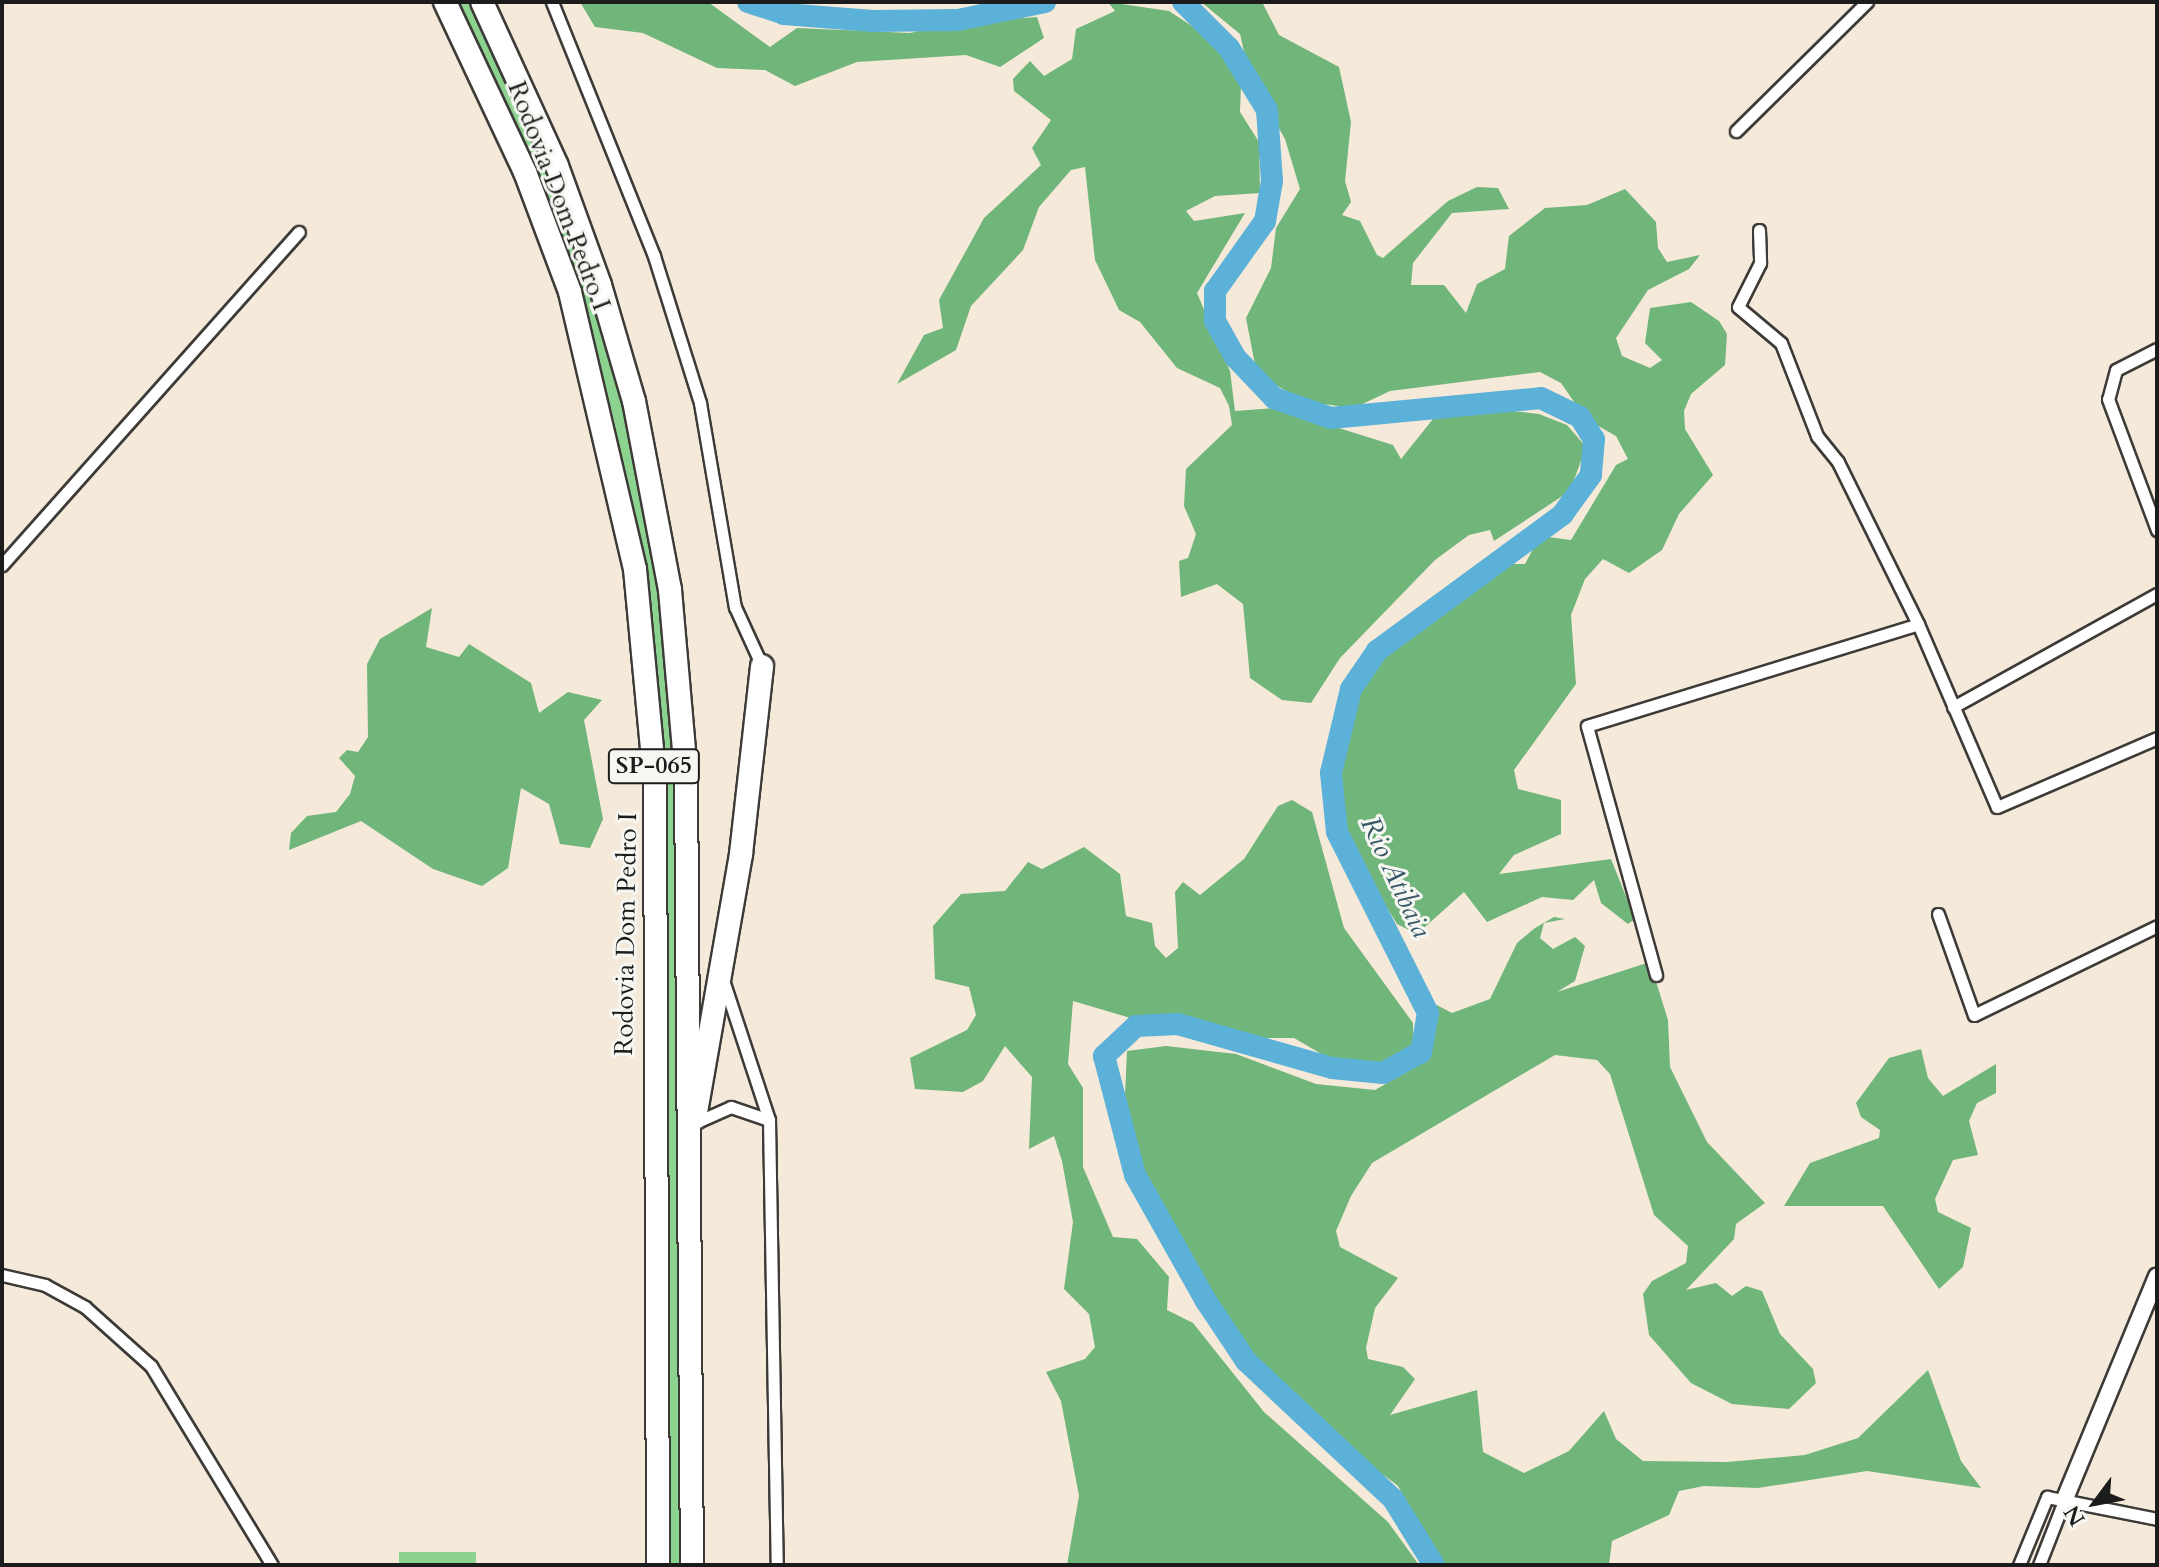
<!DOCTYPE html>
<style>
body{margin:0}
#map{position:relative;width:2159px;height:1567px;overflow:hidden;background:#f5e9da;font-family:Cardo,serif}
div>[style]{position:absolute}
.green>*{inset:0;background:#8bd38e;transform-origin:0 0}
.forest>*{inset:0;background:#70b579}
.river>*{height:22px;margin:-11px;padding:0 11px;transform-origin:11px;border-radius:11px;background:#5cb1d8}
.roads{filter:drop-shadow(2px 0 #3d3b38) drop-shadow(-2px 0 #3d3b38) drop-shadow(0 2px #3d3b38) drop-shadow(0 -2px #3d3b38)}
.street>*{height:11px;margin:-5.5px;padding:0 5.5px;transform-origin:5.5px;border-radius:5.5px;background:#fff}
.secondary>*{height:16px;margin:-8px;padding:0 8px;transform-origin:8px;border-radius:8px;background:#fff}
.highway>*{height:22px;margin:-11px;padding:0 11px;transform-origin:11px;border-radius:11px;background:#fff}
span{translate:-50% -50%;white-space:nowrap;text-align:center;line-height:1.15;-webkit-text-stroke:6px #f6f6f2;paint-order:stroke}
.shield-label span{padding:2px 6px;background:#f6f6f2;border:2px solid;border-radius:6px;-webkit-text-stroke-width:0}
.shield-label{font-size:24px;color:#1c1c1c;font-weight:700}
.street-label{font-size:26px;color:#1c1c1c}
.water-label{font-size:28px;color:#365867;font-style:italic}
.frame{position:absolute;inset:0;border:4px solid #1c1c1c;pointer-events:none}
.north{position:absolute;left:2055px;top:1463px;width:80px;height:80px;-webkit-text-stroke:6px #f6f6f2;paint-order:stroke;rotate:238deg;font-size:22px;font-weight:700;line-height:32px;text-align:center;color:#1c1c1c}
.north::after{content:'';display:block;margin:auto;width:28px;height:36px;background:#1c1c1c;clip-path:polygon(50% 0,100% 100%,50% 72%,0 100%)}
</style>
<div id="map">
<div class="green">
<i style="clip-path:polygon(454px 2px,473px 2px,550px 171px,615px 355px,662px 591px,681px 823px,675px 914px,684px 1565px,668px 1565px,642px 563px,614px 420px,579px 295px)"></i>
<i style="left:399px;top:1552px;width:77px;height:13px"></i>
</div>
<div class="forest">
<i style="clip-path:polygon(580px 2px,708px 2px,770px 47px,797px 28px,910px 33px,1000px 12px,1007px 19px,1037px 17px,1044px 38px,1000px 67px,966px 55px,857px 62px,795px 86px,765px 70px,717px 68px,643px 33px,595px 27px)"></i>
<i style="clip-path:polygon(1108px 2px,1169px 11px,1210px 38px,1241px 85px,1240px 112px,1259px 142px,1260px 193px,1215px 196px,1186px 211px,1194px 221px,1245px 213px,1197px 293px,1230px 371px,1235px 411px,1275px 408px,1393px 445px,1401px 459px,1433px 419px,1470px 406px,1539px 414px,1567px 425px,1586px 447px,1570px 491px,1494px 541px,1490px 530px,1469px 535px,1435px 560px,1340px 658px,1311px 703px,1282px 700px,1250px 678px,1243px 604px,1217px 584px,1181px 597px,1179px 561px,1188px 558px,1196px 534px,1184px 506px,1186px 469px,1232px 425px,1229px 406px,1220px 388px,1177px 368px,1140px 322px,1119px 310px,1095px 260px,1085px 167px,1071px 170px,1039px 207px,1023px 250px,971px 306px,956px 350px,897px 384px,924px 335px,943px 328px,939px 300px,984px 218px,1041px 165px,1032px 148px,1051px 120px,1014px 91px,1013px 79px,1030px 61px,1044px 76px,1072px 59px,1076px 29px,1115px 11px)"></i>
<i style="clip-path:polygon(1201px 2px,1262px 2px,1279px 35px,1339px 67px,1351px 122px,1345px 181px,1351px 202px,1342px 215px,1360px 221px,1377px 255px,1383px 258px,1448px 201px,1477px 187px,1498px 188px,1509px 209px,1452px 213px,1413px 263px,1411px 285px,1444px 285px,1466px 313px,1477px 284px,1505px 269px,1509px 236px,1545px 208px,1587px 205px,1625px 189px,1656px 222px,1658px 248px,1667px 262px,1700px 255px,1689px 269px,1648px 290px,1616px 338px,1622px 356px,1650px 368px,1662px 360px,1645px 343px,1650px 308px,1691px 302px,1719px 321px,1727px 334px,1725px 365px,1691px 394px,1684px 411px,1685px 429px,1713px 475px,1679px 514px,1662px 550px,1629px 573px,1603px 559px,1585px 579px,1571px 615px,1576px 684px,1514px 770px,1518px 789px,1561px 800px,1561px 834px,1514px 855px,1499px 874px,1611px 859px,1635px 919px,1628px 924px,1601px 903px,1594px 880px,1573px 900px,1542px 897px,1487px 922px,1464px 892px,1417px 934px,1397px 924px,1351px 848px,1332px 740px,1347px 696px,1402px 629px,1484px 564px,1525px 564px,1540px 536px,1571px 540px,1616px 465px,1628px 459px,1616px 436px,1586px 419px,1561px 383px,1540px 372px,1390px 391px,1354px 408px,1307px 402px,1257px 375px,1246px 318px,1271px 268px,1276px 228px,1300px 189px,1285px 139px,1250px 78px,1240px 34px)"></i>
<i style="clip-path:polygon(432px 608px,426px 647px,459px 657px,469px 644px,531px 683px,539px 713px,568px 692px,602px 700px,584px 720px,603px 819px,590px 848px,560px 844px,549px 804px,521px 788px,508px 868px,482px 886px,433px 869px,361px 821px,289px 850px,291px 833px,307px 816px,336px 812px,350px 794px,355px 776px,339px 758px,347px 750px,358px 752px,368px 737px,367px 664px,380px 639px)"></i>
<i style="clip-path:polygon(1292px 800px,1312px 812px,1344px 928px,1413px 1023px,1413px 1045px,1393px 1065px,1349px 1070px,1294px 1038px,1236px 1038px,1174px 1015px,1134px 1019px,1073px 1001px,1068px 1064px,1083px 1088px,1083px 1167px,1113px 1237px,1137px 1239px,1169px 1277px,1167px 1310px,1193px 1323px,1264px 1412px,1388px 1522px,1419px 1565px,1067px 1565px,1079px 1496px,1061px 1401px,1046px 1372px,1085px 1359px,1095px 1347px,1089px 1314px,1064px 1289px,1073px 1222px,1062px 1161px,1054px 1136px,1029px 1149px,1032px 1077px,1005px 1046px,983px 1081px,963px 1092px,915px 1089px,910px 1058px,967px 1030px,976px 1015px,969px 987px,935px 979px,933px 926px,961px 894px,1005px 891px,1028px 862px,1042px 869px,1084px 847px,1120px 874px,1126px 916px,1152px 923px,1155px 946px,1166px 958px,1178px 948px,1175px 892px,1183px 882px,1200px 895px,1244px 859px,1278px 806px)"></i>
<i style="clip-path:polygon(1554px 917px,1565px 919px,1544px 923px,1540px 938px,1553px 949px,1575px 937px,1585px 946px,1575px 981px,1557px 992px,1650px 962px,1668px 1020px,1670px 1067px,1707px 1142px,1765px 1203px,1736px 1224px,1734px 1239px,1686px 1290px,1716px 1283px,1732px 1296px,1746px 1286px,1762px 1291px,1780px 1334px,1813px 1369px,1816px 1383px,1789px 1409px,1732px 1404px,1691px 1383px,1649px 1335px,1643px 1294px,1652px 1281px,1686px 1263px,1688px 1246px,1654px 1215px,1610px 1074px,1597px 1060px,1555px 1055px,1372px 1163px,1351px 1196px,1336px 1231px,1340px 1247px,1398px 1278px,1375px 1308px,1366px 1348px,1368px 1359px,1403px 1367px,1415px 1379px,1390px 1415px,1477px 1390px,1483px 1452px,1524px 1473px,1569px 1451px,1604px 1411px,1616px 1439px,1643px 1461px,1727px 1462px,1805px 1455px,1858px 1438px,1928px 1370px,1961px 1461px,1981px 1488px,1867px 1471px,1758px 1488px,1704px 1486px,1679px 1491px,1669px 1515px,1612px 1541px,1609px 1565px,1443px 1565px,1398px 1486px,1288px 1402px,1209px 1309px,1122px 1160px,1127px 1051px,1166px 1046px,1236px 1054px,1316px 1084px,1375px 1090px,1421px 1064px,1432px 1033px,1427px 1000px,1452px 1013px,1490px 999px,1517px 943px,1535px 928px)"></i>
<i style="clip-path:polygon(1921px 1049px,1928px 1078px,1943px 1096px,1996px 1064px,1996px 1093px,1977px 1103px,1969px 1121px,1978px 1155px,1953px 1160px,1935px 1199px,1938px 1212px,1971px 1228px,1963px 1267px,1939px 1289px,1883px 1206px,1784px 1206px,1810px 1163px,1879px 1138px,1880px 1130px,1861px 1117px,1856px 1103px,1889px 1058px)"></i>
</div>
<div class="river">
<i style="left:748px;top:2px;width:38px;rotate:18deg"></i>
<i style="left:784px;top:14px;width:89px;rotate:4.5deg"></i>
<i style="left:873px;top:21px;width:85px;rotate:-0.7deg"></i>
<i style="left:958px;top:20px;width:89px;rotate:-11.7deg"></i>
<i style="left:1183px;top:2px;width:65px;rotate:45deg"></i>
<i style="left:1229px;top:48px;width:73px;rotate:58.5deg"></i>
<i style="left:1267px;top:110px;width:71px;rotate:86deg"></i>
<i style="left:1272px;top:181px;width:41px;rotate:99.9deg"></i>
<i style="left:1265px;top:221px;width:86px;rotate:125.5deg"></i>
<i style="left:1215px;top:291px;width:30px;rotate:90deg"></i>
<i style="left:1215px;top:321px;width:41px;rotate:60.9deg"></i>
<i style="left:1235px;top:357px;width:57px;rotate:46.4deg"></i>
<i style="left:1274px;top:398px;width:60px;rotate:19.3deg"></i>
<i style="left:1331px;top:418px;width:211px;rotate:-5.4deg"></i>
<i style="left:1541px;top:398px;width:43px;rotate:26deg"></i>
<i style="left:1580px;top:417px;width:26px;rotate:58deg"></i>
<i style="left:1594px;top:439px;width:36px;rotate:95deg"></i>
<i style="left:1591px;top:475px;width:49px;rotate:125.9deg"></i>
<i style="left:1562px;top:515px;width:230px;rotate:143.7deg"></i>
<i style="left:1377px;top:651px;width:46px;rotate:124.4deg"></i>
<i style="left:1351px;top:689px;width:86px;rotate:103.4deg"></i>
<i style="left:1331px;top:773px;width:59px;rotate:84.2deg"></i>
<i style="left:1337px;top:832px;width:203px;rotate:63.3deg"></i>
<i style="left:1428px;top:1013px;width:40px;rotate:100deg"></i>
<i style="left:1421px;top:1052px;width:43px;rotate:151.1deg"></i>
<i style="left:1383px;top:1073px;width:51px;rotate:-174.4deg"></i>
<i style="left:1332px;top:1068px;width:160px;rotate:-164.1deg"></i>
<i style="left:1178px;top:1024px;width:42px;rotate:177.3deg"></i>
<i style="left:1136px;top:1026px;width:44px;rotate:136.8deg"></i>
<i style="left:1104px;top:1056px;width:123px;rotate:75.4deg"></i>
<i style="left:1135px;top:1175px;width:145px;rotate:60.6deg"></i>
<i style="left:1206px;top:1301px;width:72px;rotate:56.3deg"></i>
<i style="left:1246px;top:1361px;width:202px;rotate:43.2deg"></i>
<i style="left:1393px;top:1499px;width:78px;rotate:58.2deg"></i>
</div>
<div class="roads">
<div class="street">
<i style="left:552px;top:2px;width:274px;rotate:68.1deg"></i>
<i style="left:654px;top:256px;width:154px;rotate:72.6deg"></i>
<i style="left:700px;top:403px;width:207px;rotate:80.3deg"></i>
<i style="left:735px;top:607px;width:65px;rotate:65.4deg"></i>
<i style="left:1736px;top:131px;width:184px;rotate:-44.6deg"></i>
<i style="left:1759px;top:230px;width:33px;rotate:88deg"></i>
<i style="left:1760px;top:263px;width:49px;rotate:116.6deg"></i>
<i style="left:1738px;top:307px;width:56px;rotate:39.9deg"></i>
<i style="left:1781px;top:343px;width:100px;rotate:68.8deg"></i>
<i style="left:1817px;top:436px;width:33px;rotate:51deg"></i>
<i style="left:1838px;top:462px;width:181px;rotate:63.7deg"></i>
<i style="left:1918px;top:624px;width:199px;rotate:66.7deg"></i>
<i style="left:1997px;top:807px;width:174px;rotate:-23.3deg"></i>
<i style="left:2157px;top:349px;width:46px;rotate:152.9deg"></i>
<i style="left:2116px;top:370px;width:30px;rotate:105deg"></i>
<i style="left:2108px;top:399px;width:140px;rotate:69.5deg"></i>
<i style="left:2px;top:565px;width:446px;rotate:-48.3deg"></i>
<i style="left:1953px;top:707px;width:233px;rotate:-29deg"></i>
<i style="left:1938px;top:914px;width:107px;rotate:70.4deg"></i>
<i style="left:1974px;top:1015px;width:203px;rotate:-25.9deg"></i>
<i style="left:1656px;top:975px;width:258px;rotate:-105.5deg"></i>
<i style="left:1587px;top:726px;width:346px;rotate:-17.1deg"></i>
<i style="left:724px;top:983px;width:144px;rotate:71.8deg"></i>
<i style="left:769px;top:1120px;width:445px;rotate:89deg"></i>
<i style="left:697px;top:1122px;width:37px;rotate:-24deg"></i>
<i style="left:731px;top:1107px;width:40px;rotate:18.9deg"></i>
<i style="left:2px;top:1275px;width:44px;rotate:13.1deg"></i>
<i style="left:45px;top:1285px;width:46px;rotate:28.8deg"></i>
<i style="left:85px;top:1307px;width:89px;rotate:41.8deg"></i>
<i style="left:151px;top:1366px;width:233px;rotate:58.7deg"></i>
<i style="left:2019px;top:1565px;width:74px;rotate:-67.6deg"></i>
<i style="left:2047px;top:1497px;width:112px;rotate:11.3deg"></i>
<i style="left:2039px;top:1565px;width:69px;rotate:-68.7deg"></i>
</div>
<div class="secondary">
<i style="left:2064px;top:1501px;width:243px;rotate:-67.5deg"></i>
</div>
<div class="highway">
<i style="left:445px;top:2px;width:188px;rotate:64.8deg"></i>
<i style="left:525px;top:172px;width:128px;rotate:69.4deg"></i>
<i style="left:570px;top:292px;width:285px;rotate:76.8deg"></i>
<i style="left:635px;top:569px;width:214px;rotate:84.6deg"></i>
<i style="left:655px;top:782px;width:783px;rotate:89.78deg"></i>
<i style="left:482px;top:2px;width:180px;rotate:65.4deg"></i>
<i style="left:557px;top:166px;width:127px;rotate:70.1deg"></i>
<i style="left:600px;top:285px;width:121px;rotate:73.7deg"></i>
<i style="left:634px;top:401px;width:192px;rotate:79.2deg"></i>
<i style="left:670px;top:590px;width:185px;rotate:85deg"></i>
<i style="left:686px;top:774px;width:791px;rotate:89.57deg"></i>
<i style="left:695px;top:1118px;width:268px;rotate:-80.1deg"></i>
<i style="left:741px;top:854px;width:189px;rotate:-83.6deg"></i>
</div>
</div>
<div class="shield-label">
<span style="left:654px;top:766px">SP-065</span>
</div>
<div class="street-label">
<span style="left:559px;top:196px;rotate:69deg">Rodovia Dom Pedro I</span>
<span style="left:626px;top:934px;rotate:-89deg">Rodovia Dom Pedro I</span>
</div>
<div class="water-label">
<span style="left:1396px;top:877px;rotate:65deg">Rio Atibaia</span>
</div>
<div class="frame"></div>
<div class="north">N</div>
</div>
